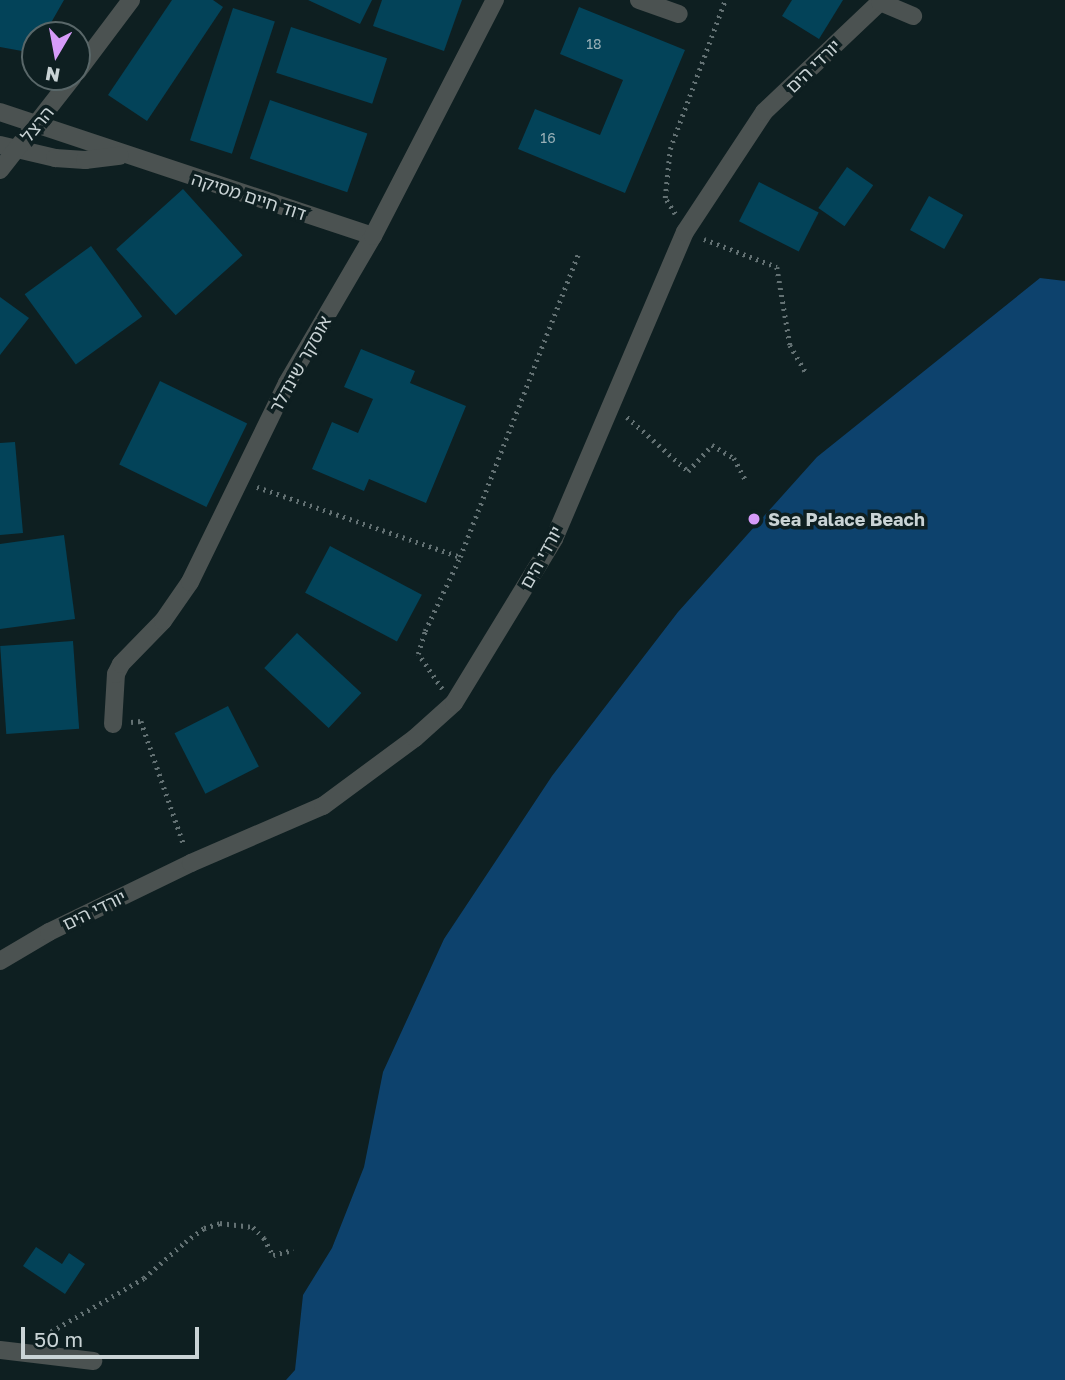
<!DOCTYPE html>
<meta charset="utf-8">
<style>
body{margin:0}
#map{position:relative;width:1065px;height:1380px;overflow:hidden;background:#0e1f21;font-family:"Golos Text","Noto Sans Hebrew",sans-serif}
div>[style]{position:absolute}
.water>*{inset:0;background:#0d426d}
.building>*{inset:0;background:#034359;transform-origin:0 0}
.path>*{height:4.5px;margin-top:-2.25px;transform-origin:0;background:repeating-linear-gradient(90deg,#637173 0 2px,transparent 0 7px)}
.minor>*{height:18px;margin:-9px;padding:0 9px;transform-origin:9px;border-radius:9px;background:#4b5251}
.tertiary>*{height:18px;margin:-9px;padding:0 9px;transform-origin:9px;border-radius:9px;background:#4b5251}
.dots>*{width:19px;height:19px;translate:-50% -50%;box-sizing:border-box;border:4px solid #0e1f21;border-radius:50%}
span{translate:-50% -50%;white-space:nowrap;text-align:center;line-height:1.15;-webkit-text-stroke:7px #0e1f21;paint-order:stroke}
.number-label{font-size:14px;color:#98afb6}
.number-label span{-webkit-text-stroke-width:0}
.street-label{font-size:18px;color:#c9d3d5}
.poi-label{font-size:18px;color:#c9d3d5;font-weight:700}
.left{translate:0 -50%;text-align:left}
.north{position:absolute;left:21px;top:21px;width:70px;height:70px;box-sizing:border-box;background:#0e1f21;border:2px solid #596769;border-radius:50%;rotate:190deg;font-size:19px;font-weight:700;line-height:28px;text-align:center;color:#c9d3d5}
.north::after{content:'';display:block;margin:auto;width:24px;height:32px;background:#d69bf9;clip-path:polygon(50% 0,100% 100%,50% 72%,0 100%)}
.scale{position:absolute;left:21px;top:1327px;width:178px;height:32px;box-sizing:border-box;border:4px solid #c9d3d5;border-top:0;padding-left:9px;font-size:21px;line-height:24px;white-space:nowrap;color:#c9d3d5;-webkit-text-stroke:5px #0e1f21;paint-order:stroke}
</style>
<div id="map">
<div class="water">
<i style="clip-path:polygon(1040px 278px,1065px 281px,1065px 1380px,286px 1380px,295px 1370px,303px 1295px,332px 1248px,364px 1167px,383px 1072px,444px 939px,552px 776px,678px 612px,817px 457px)"></i>
</div>
<div class="building">
<i style="clip-path:polygon(0 0,64px 0,44px 35px,35px 35px,33px 53px,0 47px)"></i>
<i style="clip-path:polygon(172px 0,213px 0,223px 7px,147px 121px,108px 95px)"></i>
<i style="clip-path:polygon(308px 0,372px 0,360px 24px)"></i>
<i style="clip-path:polygon(382px 0,462px 0,444px 51px,373px 26px)"></i>
<i style="clip-path:polygon(792px 0,843px 0,819px 39px,782px 16px)"></i>
<i style="clip-path:polygon(579px 7px,685px 50px,625px 193px,518px 149px,535px 109px,600px 135px,623px 80px,560px 54px)"></i>
<i style="left:233px;top:8px;width:44px;height:139px;rotate:18deg"></i>
<i style="left:291px;top:27px;width:101px;height:48px;rotate:18deg"></i>
<i style="left:270px;top:100px;width:103px;height:62px;rotate:19deg"></i>
<i style="left:847px;top:167px;width:32px;height:50px;rotate:35deg"></i>
<i style="left:759px;top:182px;width:67px;height:44px;rotate:27deg"></i>
<i style="left:183px;top:189px;width:89px;height:90px;rotate:48deg"></i>
<i style="left:929px;top:196px;width:39px;height:39px;rotate:29deg"></i>
<i style="left:91px;top:246px;width:87px;height:82px;rotate:54deg"></i>
<i style="clip-path:polygon(0 297px,29px 318px,0 355px)"></i>
<i style="clip-path:polygon(361px 349px,415px 371px,410px 383px,466px 406px,426px 503px,369px 479px,364px 491px,312px 469px,332px 422px,358px 433px,373px 399px,344px 387px)"></i>
<i style="left:160px;top:381px;width:97px;height:93px;rotate:26deg"></i>
<i style="clip-path:polygon(15px 442px,23px 533px,0 535px,0 443px)"></i>
<i style="clip-path:polygon(64px 535px,75px 619px,0 629px,0 544px)"></i>
<i style="left:330px;top:546px;width:104px;height:53px;rotate:28deg"></i>
<i style="left:297px;top:633px;width:88px;height:48px;rotate:43deg"></i>
<i style="left:73px;top:641px;width:88px;height:73px;rotate:86deg"></i>
<i style="left:228px;top:706px;width:68px;height:60px;rotate:63deg"></i>
<i style="clip-path:polygon(36px 1247px,62px 1264px,69px 1253px,85px 1264px,65px 1294px,23px 1266px)"></i>
</div>
<div class="path">
<i style="left:675px;top:214px;width:19px;rotate:-122deg"></i>
<i style="left:665px;top:198px;width:49px;rotate:-84.2deg"></i>
<i style="left:670px;top:149px;width:159px;rotate:-69.7deg"></i>
<i style="left:704px;top:239px;width:78px;rotate:21deg"></i>
<i style="left:777px;top:267px;width:79px;rotate:80.5deg"></i>
<i style="left:790px;top:345px;width:34px;rotate:60deg"></i>
<i style="left:627px;top:417px;width:81px;rotate:41.5deg"></i>
<i style="left:688px;top:471px;width:35px;rotate:-47deg"></i>
<i style="left:712px;top:445px;width:26px;rotate:31deg"></i>
<i style="left:734px;top:458px;width:24px;rotate:62deg"></i>
<i style="left:257px;top:487px;width:215px;rotate:19deg"></i>
<i style="left:442px;top:689px;width:42px;rotate:-124.4deg"></i>
<i style="left:418px;top:654px;width:24px;rotate:-73deg"></i>
<i style="left:425px;top:631px;width:82px;rotate:-64.7deg"></i>
<i style="left:460px;top:557px;width:328px;rotate:-68.7deg"></i>
<i style="left:131px;top:722px;width:10px;rotate:-6deg"></i>
<i style="left:141px;top:721px;width:131px;rotate:70.9deg"></i>
<i style="left:45px;top:1335px;width:114px;rotate:-29.9deg"></i>
<i style="left:144px;top:1278px;width:55px;rotate:-41.3deg"></i>
<i style="left:185px;top:1242px;width:24px;rotate:-36deg"></i>
<i style="left:204px;top:1228px;width:17px;rotate:-17deg"></i>
<i style="left:220px;top:1223px;width:33px;rotate:7deg"></i>
<i style="left:253px;top:1227px;width:16px;rotate:45deg"></i>
<i style="left:264px;top:1238px;width:19px;rotate:62deg"></i>
<i style="left:273px;top:1255px;width:21px;rotate:-14deg"></i>
</div>
<div class="minor">
<i style="left:639px;top:0;width:42px;rotate:19.3deg"></i>
<i style="left:0;top:112px;width:393px;rotate:18.4deg"></i>
<i style="left:0;top:145px;width:57px;rotate:13.3deg"></i>
<i style="left:55px;top:158px;width:30px;rotate:4deg"></i>
<i style="left:85px;top:160px;width:35px;rotate:-7deg"></i>
<i style="left:113px;top:724px;width:50px;rotate:-86.6deg"></i>
<i style="left:116px;top:674px;width:11px;rotate:-63deg"></i>
<i style="left:121px;top:664px;width:60px;rotate:-45.7deg"></i>
<i style="left:163px;top:621px;width:47px;rotate:-55.3deg"></i>
<i style="left:190px;top:582px;width:221px;rotate:-64deg"></i>
<i style="left:287px;top:383px;width:170px;rotate:-59.7deg"></i>
<i style="left:373px;top:236px;width:266px;rotate:-62.7deg"></i>
<i style="left:0;top:961px;width:57px;rotate:-30.6deg"></i>
<i style="left:49px;top:932px;width:158px;rotate:-25.9deg"></i>
<i style="left:191px;top:863px;width:144px;rotate:-23.4deg"></i>
<i style="left:323px;top:806px;width:114px;rotate:-36.5deg"></i>
<i style="left:415px;top:738px;width:52px;rotate:-41.9deg"></i>
<i style="left:454px;top:703px;width:192px;rotate:-58.6deg"></i>
<i style="left:554px;top:539px;width:334px;rotate:-66.9deg"></i>
<i style="left:685px;top:232px;width:144px;rotate:-56.6deg"></i>
<i style="left:764px;top:112px;width:160px;rotate:-43.5deg"></i>
<i style="left:880px;top:2px;width:36px;rotate:23deg"></i>
<i style="left:0;top:1350px;width:94px;rotate:6.7deg"></i>
</div>
<div class="tertiary">
<i style="left:77px;top:72px;width:90px;rotate:-53.1deg"></i>
<i style="left:0;top:170px;width:118px;rotate:-51.9deg"></i>
</div>
<div class="dots">
<i style="left:754px;top:519px;background:#d69bf9"></i>
</div>
<div class="number-label">
<span style="left:594px;top:44px">18</span>
<span style="left:548px;top:138px">16</span>
</div>
<div class="street-label">
<span style="left:813px;top:66px;rotate:-44deg">יורדי הים</span>
<span style="left:37px;top:124px;rotate:-51deg">הרצל</span>
<span style="left:249px;top:196px;rotate:18deg">דוד חיים מסיקה</span>
<span style="left:300px;top:364px;rotate:-61deg">אוסקר שינדלר</span>
<span style="left:541px;top:557px;rotate:-61deg">יורדי הים</span>
<span style="left:94px;top:910px;rotate:-26deg">יורדי הים</span>
</div>
<div class="poi-label">
<span class="left" style="left:768px;top:519px">Sea Palace Beach</span>
</div>
<div class="north">N</div>
<div class="scale">50 m</div>
</div>
